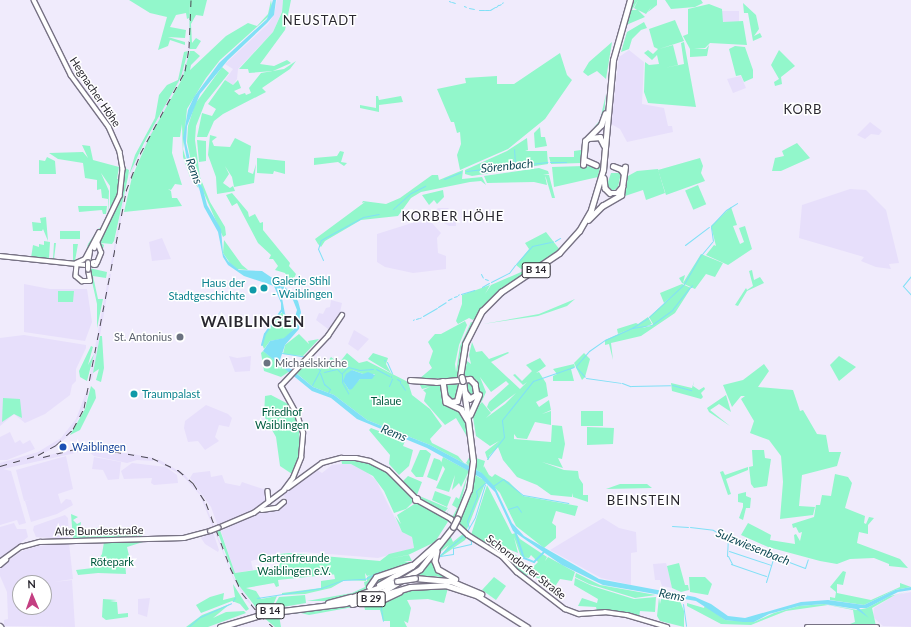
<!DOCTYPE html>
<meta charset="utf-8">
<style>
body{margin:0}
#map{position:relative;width:911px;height:627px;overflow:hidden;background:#f0ebfc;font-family:Lato,sans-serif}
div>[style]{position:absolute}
.built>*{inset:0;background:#e7dffb;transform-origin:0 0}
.green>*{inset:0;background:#92f7cb;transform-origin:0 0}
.water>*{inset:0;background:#81e0f6}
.stream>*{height:1px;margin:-0.5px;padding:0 0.5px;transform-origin:0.5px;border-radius:0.5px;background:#81e0f6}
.canal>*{height:2px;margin:-1px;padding:0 1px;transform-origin:1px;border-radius:1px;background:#81e0f6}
.roads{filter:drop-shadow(1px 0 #777284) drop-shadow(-1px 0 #777284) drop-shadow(0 1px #777284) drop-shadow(0 -1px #777284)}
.secondary>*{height:3.5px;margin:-1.75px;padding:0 1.75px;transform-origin:1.75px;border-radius:1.75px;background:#fff}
.secondary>.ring{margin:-1.75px;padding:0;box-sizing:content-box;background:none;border:3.5px solid #fff;border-radius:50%}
.trunk>*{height:4.5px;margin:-2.25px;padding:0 2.25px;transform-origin:2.25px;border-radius:2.25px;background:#fff}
.rail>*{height:1px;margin-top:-0.5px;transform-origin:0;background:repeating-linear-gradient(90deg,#4b4852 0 7px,transparent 0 14px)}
.bridges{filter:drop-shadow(1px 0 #777284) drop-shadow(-1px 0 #777284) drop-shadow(0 1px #777284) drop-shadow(0 -1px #777284)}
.secondary-bridge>*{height:3.5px;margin:-1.75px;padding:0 1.75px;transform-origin:1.75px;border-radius:1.75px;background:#fff}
.trunk-bridge>*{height:4.5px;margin:-2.25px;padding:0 2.25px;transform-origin:2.25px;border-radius:2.25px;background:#fff}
.dots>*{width:11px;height:11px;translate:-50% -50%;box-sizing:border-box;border:2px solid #fff;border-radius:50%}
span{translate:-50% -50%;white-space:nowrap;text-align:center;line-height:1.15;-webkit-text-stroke:3px #fff;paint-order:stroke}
.shield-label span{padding:1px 3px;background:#fff;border:1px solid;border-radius:3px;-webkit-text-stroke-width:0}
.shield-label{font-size:10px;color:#29272f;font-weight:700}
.street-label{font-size:11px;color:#29272f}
.culture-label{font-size:11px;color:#0d838f}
.left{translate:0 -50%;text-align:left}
.right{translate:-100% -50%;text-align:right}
.worship-label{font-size:11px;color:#5b616d}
.park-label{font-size:11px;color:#005b3f}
.transit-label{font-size:11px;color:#164399}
.water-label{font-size:12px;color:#124b57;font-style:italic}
.quarter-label{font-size:13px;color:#29272f;letter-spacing:1px}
.district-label{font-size:15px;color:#29272f;font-weight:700;letter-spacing:1px}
.north{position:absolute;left:12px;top:575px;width:40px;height:40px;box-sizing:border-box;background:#fff;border:1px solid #a9a9ac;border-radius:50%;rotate:358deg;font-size:11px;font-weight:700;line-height:16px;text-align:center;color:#29272f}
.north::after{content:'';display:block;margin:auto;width:14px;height:18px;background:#c43f82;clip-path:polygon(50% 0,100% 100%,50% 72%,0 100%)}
</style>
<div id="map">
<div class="built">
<i style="clip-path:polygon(277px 0,283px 0,282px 11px,273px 32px,238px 69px,237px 79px,233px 85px,225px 80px,233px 69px,225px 64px,268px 24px,274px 15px)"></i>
<i style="clip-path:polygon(189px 2px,190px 42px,187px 67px,133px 170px,125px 198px,112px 268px,110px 268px,121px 210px,132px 169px,185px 66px,189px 42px)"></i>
<i style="left:722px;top:11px;width:17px;height:11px"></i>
<i style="clip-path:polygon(629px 50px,644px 62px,642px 104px,664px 108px,668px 126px,672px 126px,673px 132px,627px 142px,620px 129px,611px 124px,619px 57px)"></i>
<i style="clip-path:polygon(741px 76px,746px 88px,733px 93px,727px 79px)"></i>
<i style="clip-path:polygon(870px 122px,882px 131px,879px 135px,871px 134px,865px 139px,857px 135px)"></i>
<i style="clip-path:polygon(850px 189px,866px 190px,886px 210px,899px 263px,889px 264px,891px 269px,876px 267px,861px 261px,864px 257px,799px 238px,802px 205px)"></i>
<i style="clip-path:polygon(438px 208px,448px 208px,456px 216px,456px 226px,449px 226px,444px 223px,444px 219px,437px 219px,435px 211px)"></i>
<i style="clip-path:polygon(431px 222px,441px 233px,437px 238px,438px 253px,446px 256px,446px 269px,413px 273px,385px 267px,377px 262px,377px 234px,412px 223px)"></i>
<i style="clip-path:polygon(162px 238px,171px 259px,152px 261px,149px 242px)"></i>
<i style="clip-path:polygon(109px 274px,111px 274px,92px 380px,89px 379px)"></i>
<i style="clip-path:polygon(24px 284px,50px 289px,87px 289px,92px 322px,85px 341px,24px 332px)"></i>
<i style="clip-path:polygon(331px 300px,342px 303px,339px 317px,328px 329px,316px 320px,319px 313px,323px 314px,326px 308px,330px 307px)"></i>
<i style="clip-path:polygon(354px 330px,369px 339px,358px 351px,348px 344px)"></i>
<i style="clip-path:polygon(24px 335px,86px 345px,86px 348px,76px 369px,76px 381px,72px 385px,70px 395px,45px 414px,25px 423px,14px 414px,0 426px,0 338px)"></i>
<i style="clip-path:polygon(229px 356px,237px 358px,251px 356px,250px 371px,235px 372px)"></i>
<i style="clip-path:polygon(87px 390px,89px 391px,84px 408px,69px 435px,56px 447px,34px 458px,87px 447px,144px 456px,154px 458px,153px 461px,137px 460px,127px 463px,94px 456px,89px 452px,80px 452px,3px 469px,11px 471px,26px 523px,19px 525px,17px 520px,0 525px,0 463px,38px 452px,61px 438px,76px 419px)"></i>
<i style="clip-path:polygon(206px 405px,228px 414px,232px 418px,229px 427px,219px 425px,215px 437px,219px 441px,205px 450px,198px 441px,188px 442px,184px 428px,185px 421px)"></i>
<i style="clip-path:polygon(10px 432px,15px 443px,20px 440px,23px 444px,30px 440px,35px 449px,7px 460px,0 460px,0 437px)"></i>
<i style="clip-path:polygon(66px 456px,73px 489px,58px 494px,61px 504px,66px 499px,71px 500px,73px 505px,57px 514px,31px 522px,25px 501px,33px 499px,24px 501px,16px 470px)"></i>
<i style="clip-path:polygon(94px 457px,121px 462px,119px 479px,108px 480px,103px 470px,92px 469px)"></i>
<i style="clip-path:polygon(158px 459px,184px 474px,202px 495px,233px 576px,254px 608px,244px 598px,233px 578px,200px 495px,182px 475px,157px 462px)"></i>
<i style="clip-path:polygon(132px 463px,166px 467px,177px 475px,178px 483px,154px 485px,151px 483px,152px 478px,124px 479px,121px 471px)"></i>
<i style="clip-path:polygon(351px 463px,363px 469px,376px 480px,402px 532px,412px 537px,414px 548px,378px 558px,304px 552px,279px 553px,251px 561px,253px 570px,235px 573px,221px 531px,266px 509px,277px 509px,288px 501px,283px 495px,316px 469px,322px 473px,332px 465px)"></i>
<i style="clip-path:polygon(210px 471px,211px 477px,222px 475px,225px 483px,240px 486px,242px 482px,266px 490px,268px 501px,249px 515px,218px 526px,211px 507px,190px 478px,193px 473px)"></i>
<i style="clip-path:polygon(65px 515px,68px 518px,69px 539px,36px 537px,33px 530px,34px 526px)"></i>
<i style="clip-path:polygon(603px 518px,619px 528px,636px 532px,637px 552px,631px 553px,631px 585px,601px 578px,550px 550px)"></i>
<i style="clip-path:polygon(14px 523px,17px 529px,26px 529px,28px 537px,0 559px,0 527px)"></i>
<i style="clip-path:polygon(213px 532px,219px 550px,218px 552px,205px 544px,201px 538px)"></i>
<i style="clip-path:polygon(evenodd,69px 543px,73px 579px,54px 582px,72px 580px,75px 627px,4px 626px,4px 620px,8px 619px,7px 592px,0 576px,0 566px,22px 551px,38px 546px,69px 543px,20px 583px,44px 583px,44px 607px,20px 607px,20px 583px)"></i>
<i style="clip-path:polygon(666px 563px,667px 566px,672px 588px,662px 586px,660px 580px,655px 580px,653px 564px)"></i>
<i style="clip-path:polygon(911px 592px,911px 627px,883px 626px,873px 617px,874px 608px,895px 595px)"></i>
<i style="clip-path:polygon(150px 598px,147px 617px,138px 614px,138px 599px)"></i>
</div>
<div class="green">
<i style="clip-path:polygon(129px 0,207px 0,203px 16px,196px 15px,191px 24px,192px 43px,196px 38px,201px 41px,196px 49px,190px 49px,189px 2px,189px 18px,187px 19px,186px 13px,176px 15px,170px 27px,186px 30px,185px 38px,168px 37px,185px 42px,185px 45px,170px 40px,168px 46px,158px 50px,167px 17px,150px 13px)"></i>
<i style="clip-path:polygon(271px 0,272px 7px,268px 17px,220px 60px,206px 78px,187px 109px,183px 149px,188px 166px,199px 189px,190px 177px,183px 157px,182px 124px,180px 137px,173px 137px,172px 153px,182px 185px,175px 184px,171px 190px,168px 189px,171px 191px,172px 198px,177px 198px,182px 206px,124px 212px,132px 177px,149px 138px,182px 79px,190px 51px,194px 51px,200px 56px,191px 65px,190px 70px,226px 36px,248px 23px,257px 26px,268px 14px)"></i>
<i style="clip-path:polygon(283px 0,291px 0,285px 30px,260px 64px,274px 66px,287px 60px,291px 63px,273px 71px,249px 73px,248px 69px,239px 69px,273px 32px,282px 12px)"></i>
<i style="clip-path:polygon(634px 0,638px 0,632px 10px,637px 10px,634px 8px,638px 0,657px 0,657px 5px,648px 12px,652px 6px,646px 14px,638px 10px,645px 17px,626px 25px)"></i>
<i style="clip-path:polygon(665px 0,701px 0,703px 3px,695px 7px,671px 9px)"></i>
<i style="clip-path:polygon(743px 3px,756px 15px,759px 29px,754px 36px,760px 33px,762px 37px,753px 41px,748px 13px,744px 13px)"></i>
<i style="clip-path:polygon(709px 4px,722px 9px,723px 22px,743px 21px,747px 45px,710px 43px,705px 48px,694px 49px,706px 49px,709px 45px,707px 56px,690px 57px,690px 49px,683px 36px,688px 34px,688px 9px)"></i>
<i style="clip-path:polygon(675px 20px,684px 41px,659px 49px,673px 45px,678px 65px,664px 68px,684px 64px,681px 43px,684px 42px,696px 107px,648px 103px,644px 92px,645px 62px,649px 65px,659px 64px,657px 55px,652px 60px,644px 53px,648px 50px,653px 54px,658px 49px,654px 47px,649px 29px)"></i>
<i style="clip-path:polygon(644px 22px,647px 28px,641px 30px,632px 39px,629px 49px,621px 52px,627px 32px)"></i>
<i style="clip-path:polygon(612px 42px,606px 79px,597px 71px,588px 76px,583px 72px,589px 62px)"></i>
<i style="clip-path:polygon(735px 46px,745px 47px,753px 70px,753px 78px,744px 82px,741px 75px,736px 76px,729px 49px)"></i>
<i style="clip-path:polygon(779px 50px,795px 66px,781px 77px,782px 84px,775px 86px,774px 82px,779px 79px,771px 65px)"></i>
<i style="clip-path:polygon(188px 51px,181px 77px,144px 143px,129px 175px,135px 155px,155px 118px,159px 95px,167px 85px,178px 80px,184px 52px)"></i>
<i style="clip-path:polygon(560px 53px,567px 75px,572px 80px,545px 119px,508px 149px,460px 170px,457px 155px,461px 144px,460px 132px,457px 133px,454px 122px,451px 122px,437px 89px,466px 83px,465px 78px,497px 76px,497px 84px,514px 84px)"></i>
<i style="clip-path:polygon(296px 61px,290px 69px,262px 88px,266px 92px,223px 114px,214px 121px,207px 137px,197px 137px,202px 113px,212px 116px,216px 109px,208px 104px,225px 80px,233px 85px,238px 80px,241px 88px,234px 91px,239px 95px,245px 93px,246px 95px,251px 93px,249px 88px,261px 73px,284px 69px)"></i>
<i style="clip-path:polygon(222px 67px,229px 73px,205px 103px,196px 126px,195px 140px,200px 177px,210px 202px,225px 227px,226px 235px,223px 237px,192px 166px,187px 142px,188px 126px,195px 104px)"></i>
<i style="clip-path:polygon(606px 94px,604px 115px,601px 123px,587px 137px,581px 163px,551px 164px,549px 157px,574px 157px,574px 151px,581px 150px,582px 155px,584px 140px,600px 120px)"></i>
<i style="clip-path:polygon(376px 96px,378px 96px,379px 100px,401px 96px,403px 102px,379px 105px,379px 112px,360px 108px,360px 105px,376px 108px)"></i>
<i style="clip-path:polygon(540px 127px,541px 137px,545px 137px,547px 146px,535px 148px,534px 133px)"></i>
<i style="clip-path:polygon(210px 135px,217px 137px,212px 141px,214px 146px,230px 147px,235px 138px,251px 146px,248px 172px,253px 174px,256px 164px,254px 183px,234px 187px,232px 177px,225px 166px,229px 174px,223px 183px,230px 188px,233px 186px,235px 191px,217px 194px,216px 177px,208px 155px)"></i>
<i style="clip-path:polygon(527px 138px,528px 150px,525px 151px,547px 151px,548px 164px,472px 176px,465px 174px,465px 170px,507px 151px)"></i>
<i style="clip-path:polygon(197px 140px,206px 141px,206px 161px,199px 162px)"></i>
<i style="clip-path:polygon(797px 143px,810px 158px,781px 171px,772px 171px,775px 158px,784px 156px,782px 151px)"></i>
<i style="clip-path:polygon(82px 145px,90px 146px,93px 160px,119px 167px,117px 179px,121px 178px,118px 199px,110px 214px,110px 186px,101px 173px,109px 191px,108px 217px,108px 199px,102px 198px,101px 189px,97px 190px,97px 180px,85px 178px,83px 163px,58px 159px,49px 153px,83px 152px,88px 158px)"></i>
<i style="clip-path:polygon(340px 151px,344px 152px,341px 162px,347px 163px,344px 166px,338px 162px,314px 165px,314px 158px,337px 156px)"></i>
<i style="clip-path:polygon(47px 157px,55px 161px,56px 174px,39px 174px,39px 160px,45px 161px)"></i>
<i style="clip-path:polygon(257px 158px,285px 161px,285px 174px,274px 171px,273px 174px,257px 173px)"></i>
<i style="clip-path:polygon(700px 158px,703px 166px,701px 173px,705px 181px,666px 195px,658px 170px)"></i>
<i style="clip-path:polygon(583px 166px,600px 167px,598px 177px,554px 187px,552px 167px)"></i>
<i style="clip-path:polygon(125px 168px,129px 170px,128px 177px,114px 241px,112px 244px,101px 243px,104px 245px,99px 264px,101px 254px,98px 242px,120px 202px)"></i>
<i style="clip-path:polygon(539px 168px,548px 171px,549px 174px,543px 175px,549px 175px,555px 198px,552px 198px,546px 178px,545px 176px,547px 185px,534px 182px,487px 183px,484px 176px)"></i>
<i style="clip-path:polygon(658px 169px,665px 193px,646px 200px,643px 190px,625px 196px,628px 176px,637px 171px)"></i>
<i style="clip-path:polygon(463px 170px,462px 179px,482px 177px,486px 185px,481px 181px,470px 182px,421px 192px,411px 198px,398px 216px,361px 220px,325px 241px,321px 247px,318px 244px,315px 239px,365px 202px,362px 203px,363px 201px,386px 204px,400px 198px,432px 175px,438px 175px,439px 180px)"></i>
<i style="clip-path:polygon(611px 173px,621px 173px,618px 187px,613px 191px,607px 185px)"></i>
<i style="left:698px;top:185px;width:21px;height:14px;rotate:67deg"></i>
<i style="clip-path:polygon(443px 190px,444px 197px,437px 204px,434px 200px,429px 205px,422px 195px)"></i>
<i style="clip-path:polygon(232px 193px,248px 212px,249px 217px,255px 214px,260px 223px,263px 222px,263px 230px,290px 263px,289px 266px,296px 274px,291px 285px,285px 273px,275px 270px,278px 266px,273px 259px,269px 259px,271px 255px,258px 243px,237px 203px,232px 206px,226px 195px)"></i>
<i style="clip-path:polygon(78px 206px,107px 206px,106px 214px,103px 214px,102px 210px,79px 212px)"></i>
<i style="clip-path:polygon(731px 207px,737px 225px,733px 226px,740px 244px,744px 242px,739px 228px,745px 226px,752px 249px,728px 265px,706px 255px,714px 245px,716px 246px,711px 226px)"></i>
<i style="clip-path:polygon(46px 217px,48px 241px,43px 229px,42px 231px,33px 231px,32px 222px,41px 223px,40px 218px)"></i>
<i style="clip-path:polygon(99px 228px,101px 229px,85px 257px,77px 262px,31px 258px,33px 245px,39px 247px,39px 244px,44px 245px,44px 241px,50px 242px,49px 258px,53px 259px,54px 243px,56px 243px,54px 259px,73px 261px,73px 244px,78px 244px,75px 261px,79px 260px,85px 255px,88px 244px)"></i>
<i style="left:60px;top:231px;width:20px;height:8px"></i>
<i style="clip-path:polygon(546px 232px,560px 250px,499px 291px,473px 320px,469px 318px,458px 324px,456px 321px,462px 304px,462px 295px,490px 285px,485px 294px,491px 285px,528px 269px,521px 269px,516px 265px,529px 249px,525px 243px)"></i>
<i style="clip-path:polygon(224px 240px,242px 265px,248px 270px,237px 269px,230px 263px,223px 253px)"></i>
<i style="clip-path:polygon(701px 254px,723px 263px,715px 277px,706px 274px,695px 289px,682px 283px,679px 278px,685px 275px,683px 283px)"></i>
<i style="clip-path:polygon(89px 268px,107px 272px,106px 278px,93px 276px,98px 299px,103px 299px,97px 328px,97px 304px)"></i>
<i style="clip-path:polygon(752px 270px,754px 280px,760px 277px,764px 283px,747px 291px,738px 306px,735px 305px,746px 288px,747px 290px,753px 286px,749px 271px)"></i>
<i style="clip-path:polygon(682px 284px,691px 288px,675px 313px,641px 336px,611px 343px,613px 360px,609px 344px,605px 345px,605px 340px,630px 329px,618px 334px,617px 329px,636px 323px,638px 324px,648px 317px,652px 324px,642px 328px,651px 326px,653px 324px,649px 317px,679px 290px,664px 303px,660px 293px)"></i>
<i style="clip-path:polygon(53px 291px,74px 291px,73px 302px,58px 302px,58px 291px)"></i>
<i style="clip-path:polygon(575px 299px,567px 306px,538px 316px,483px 324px,539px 314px)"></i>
<i style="clip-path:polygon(283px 311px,284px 316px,294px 319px,295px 327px,287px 338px,270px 341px,264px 349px,262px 344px,265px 334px)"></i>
<i style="clip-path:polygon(465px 321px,467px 325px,459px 345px,455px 364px,456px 372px,460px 346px,471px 322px,473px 323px,462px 348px,458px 378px,419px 379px,432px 368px,429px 363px,433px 351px,428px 342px,435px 334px,441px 334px)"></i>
<i style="clip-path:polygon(299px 334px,309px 344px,308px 341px,319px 339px,303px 356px,283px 354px,285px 345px)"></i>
<i style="clip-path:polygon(100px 336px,102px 336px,104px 368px,101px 382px,96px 380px,99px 369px,93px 373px)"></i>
<i style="clip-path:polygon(472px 342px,476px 352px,482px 351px,489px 359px,508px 352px,509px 353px,491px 362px,520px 389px,527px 382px,523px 385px,513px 375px,515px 374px,522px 381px,532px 371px,526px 365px,540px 358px,546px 366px,536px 373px,539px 372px,546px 383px,548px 396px,536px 402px,539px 407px,549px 400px,551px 410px,542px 414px,551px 411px,551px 425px,535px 422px,527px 439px,517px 438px,514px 434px,514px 439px,551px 442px,552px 425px,562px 426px,565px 444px,562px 459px,558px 458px,563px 468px,542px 462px,564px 470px,578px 471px,579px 478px,583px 484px,583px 495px,588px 495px,588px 502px,573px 497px,572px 493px,566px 490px,572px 493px,572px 497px,551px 495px,537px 485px,517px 477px,503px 460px,498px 447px,489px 456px,489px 460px,487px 458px,485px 452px,499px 441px,490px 446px,476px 436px,473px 417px,475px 409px,482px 402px,491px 413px,486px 418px,505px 404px,516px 393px,491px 412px,487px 407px,489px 402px,509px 384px,506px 381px,491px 392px,480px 377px,486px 392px,482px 401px,475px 408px,472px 418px,471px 411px,480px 393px,477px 380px,464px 377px,468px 356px,467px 361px,471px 364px,469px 355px)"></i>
<i style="clip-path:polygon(91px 346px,93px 347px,88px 365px,94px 354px,87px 381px,80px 377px,79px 371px)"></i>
<i style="clip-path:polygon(263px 351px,278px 362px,290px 371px,281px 377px,264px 371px,261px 353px)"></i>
<i style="clip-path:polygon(evenodd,347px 353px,359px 363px,367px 361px,408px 382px,412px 395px,430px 409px,442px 426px,430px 439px,432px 443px,458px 456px,464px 463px,469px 465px,466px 463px,470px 456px,485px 461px,483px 468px,484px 466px,489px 475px,492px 477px,495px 474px,509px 482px,523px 496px,578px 506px,575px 516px,556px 511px,552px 523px,556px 526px,556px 538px,544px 548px,516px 526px,500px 493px,480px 472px,430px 445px,367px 420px,334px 395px,313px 387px,295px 372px,310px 357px,323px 368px,331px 357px,339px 363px,347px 353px,352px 370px,363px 374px,375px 374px,372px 377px,360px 379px,349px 390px,344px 382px,352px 370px)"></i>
<i style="clip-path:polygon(373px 353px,388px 358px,386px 364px,391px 373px,368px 359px)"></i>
<i style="clip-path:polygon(584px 353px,590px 359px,585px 377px,582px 380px,574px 363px)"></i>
<i style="clip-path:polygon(839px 356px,856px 367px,839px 381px,830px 365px)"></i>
<i style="clip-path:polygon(574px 364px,575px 367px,571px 369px,574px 381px,553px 381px,553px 376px,557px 374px,553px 369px)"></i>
<i style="clip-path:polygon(764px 364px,769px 371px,758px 387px,793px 390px,800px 411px,803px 410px,817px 434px,826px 435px,829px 452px,841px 452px,837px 466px,802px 475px,799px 506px,815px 507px,813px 515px,780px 519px,783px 482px,781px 456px,769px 440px,750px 433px,754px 421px,741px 399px,745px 396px,741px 396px,732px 407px,723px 385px,743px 380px)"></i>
<i style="clip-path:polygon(471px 380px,476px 391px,473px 398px,466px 395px,465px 381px,459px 381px,460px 394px,454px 401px,447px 397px,447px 382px)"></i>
<i style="clip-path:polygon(694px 381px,693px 386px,699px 390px,704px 387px,705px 389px,701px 393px,703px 397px,701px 399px,672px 391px,671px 383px,692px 388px)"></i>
<i style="clip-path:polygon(419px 383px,441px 385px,445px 402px,464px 415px,469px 440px,456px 418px,445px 425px,424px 401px,426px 393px,423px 390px,430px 387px,422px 389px)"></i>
<i style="clip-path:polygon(91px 386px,95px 390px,96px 398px,80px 430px,70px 435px,85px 409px)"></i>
<i style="clip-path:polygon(271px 395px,290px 405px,299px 426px,300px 455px,292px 474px,280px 466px,276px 437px,264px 416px,265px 396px)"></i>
<i style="clip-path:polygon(726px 395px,731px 412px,719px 404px,710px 410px,730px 426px,709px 412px,707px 408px)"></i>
<i style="clip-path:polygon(3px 398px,20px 399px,22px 418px,14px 414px,2px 422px)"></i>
<i style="left:581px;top:411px;width:22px;height:15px"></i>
<i style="clip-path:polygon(587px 427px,614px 428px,613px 444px,587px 445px)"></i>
<i style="clip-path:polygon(371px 428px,405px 441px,403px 446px,413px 450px,409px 466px,399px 475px,389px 464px,390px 455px,369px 430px)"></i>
<i style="clip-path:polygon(420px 450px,426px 450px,431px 454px,423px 477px,416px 477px,411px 471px)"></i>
<i style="clip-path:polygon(752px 450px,764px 450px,765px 458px,771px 459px,767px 486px,754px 488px,751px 484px,749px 467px,753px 466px)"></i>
<i style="clip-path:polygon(443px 457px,469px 471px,461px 487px,459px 483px,452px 490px,455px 475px,449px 492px,436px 488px,445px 469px,441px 463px)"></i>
<i style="clip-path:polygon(434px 458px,440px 460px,443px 465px,437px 481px,427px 477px)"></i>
<i style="clip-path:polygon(341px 459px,368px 461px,387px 471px,414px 497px,412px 503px,406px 509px,394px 513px,384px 491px,373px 476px,351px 464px,342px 464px)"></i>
<i style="clip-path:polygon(748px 467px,748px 470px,726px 479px,731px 494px,728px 495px,720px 472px,723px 471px,725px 475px)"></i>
<i style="clip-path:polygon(468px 474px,461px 502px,454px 519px,446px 514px,450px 507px,447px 513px,453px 516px,457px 508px,452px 505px,456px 497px,459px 499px)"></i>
<i style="clip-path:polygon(473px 474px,486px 481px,466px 532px,457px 524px,466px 503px)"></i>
<i style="clip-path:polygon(835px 474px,848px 477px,852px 483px,845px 508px,865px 516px,864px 523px,866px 524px,869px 517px,874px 518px,868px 525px,868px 534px,859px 532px,857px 543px,900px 559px,908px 568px,889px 566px,889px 564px,874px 558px,850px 559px,837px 564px,820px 561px,768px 547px,741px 535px,748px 523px,771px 535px,770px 540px,795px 544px,794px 535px,796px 534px,800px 541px,802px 532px,799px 533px,796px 527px,793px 528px,792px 524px,814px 517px,816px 505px,820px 505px,822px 495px,831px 496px)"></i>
<i style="clip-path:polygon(408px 476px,422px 482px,417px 495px,448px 508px,444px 513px,417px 496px,403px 481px)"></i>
<i style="clip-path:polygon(620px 484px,647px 484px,652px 488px,606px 489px)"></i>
<i style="clip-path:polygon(487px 485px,512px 534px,516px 533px,520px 539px,547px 557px,545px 561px,548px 557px,575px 572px,572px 581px,560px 579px,554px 588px,529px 573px,525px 577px,488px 545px,512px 552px,521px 559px,520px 562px,525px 567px,531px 569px,538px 562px,531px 555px,529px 558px,521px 557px,514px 537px,518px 553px,498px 545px,485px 543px,471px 535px)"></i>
<i style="clip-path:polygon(435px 491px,451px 497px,447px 507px,432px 500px)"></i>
<i style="clip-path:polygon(746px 492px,746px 496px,751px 498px,750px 508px,746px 508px,743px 520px,739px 518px,743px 507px,743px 503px,738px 502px,738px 494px)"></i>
<i style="clip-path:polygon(416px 503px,420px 503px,449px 520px,435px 542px,408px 555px,387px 559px,409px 555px,412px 561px,404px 561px,412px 563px,377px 575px,368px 585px,402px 569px,399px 573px,357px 593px,326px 601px,307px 601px,352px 593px,365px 587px,364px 582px,367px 581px,367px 577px,370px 575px,367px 576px,365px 573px,366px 581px,345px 580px,331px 588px,305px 594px,282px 595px,282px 593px,321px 588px,321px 581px,335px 579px,334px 574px,356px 572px,278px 580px,279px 586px,276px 587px,274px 583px,246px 588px,256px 591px,261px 599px,277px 596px,273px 605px,258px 610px,237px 583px,217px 531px,220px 530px,235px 573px,278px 567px,281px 562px,279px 554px,289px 553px,380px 561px,389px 554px,414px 548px,412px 537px,402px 532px,395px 516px,401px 524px,397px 515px)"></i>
<i style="clip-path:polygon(71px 514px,78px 517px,73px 520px,77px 524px,81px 522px,80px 529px,84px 530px,82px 534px,84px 536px,92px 531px,90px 528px,93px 528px,95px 536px,95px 528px,97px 528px,96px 533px,100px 535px,106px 534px,107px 529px,107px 536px,108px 530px,113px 530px,110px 531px,110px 536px,116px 534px,117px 530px,123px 535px,126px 529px,130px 533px,131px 531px,131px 534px,137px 533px,137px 537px,142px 533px,142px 537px,73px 539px)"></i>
<i style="clip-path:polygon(464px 533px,468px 535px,465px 540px,439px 558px,449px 545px,438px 554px,438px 563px,442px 573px,436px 563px,438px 553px,450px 535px,453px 542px)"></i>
<i style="clip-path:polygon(104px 542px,143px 542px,127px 547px,130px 560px,125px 561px,126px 574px,98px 573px,78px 575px,76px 570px,93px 568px,102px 554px)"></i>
<i style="clip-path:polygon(436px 552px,438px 571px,457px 581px,435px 576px,412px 577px)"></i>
<i style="clip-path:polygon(679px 563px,685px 585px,688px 585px,689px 590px,681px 592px,672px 588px,667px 566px)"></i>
<i style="clip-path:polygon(843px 571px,846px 572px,843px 585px,837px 584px,837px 593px,871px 600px,900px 587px,900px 583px,911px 587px,895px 590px,864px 605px,830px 600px,830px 597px,835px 598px,836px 592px,830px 587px)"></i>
<i style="clip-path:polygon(576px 573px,600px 585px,656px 595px,635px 598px,589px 584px,575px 577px)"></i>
<i style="clip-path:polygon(494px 577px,506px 586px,496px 600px,482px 590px)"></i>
<i style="clip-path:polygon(689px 577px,705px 577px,712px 584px,708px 595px,690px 592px)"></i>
<i style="clip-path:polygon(575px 578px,592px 586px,634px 599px,656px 597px,655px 612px,640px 611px,639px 617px,597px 611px,596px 607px,578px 606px,582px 598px,597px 603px,598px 599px,574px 585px)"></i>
<i style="clip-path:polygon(233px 584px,249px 609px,246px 611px,240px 604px,232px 601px,201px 613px,196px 605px,210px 597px,224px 593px,223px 600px,235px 597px)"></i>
<i style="clip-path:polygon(430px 586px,448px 588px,444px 603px,428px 599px,407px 600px,411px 608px,408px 623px,404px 621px,407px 627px,390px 627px,390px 621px,383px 621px,380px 610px,365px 610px,364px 605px,309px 615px,301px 613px,279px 615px,281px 627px,275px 627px,263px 617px,375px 600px,382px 601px,411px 589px)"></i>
<i style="clip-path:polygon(911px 591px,895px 595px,872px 608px,876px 626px,850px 624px,855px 622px,853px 610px,828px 605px,786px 611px,751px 625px,721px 624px,687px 606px,687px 603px,704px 608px,705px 605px,725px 620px,754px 622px,774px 613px,799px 606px,824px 604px,857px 610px,867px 608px,890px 596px)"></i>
<i style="clip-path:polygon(305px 595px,306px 603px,259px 611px,274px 606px,279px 597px)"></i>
<i style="clip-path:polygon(659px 597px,660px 604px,661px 599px,680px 601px,684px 611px,684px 627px,660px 621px,657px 616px)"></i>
<i style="clip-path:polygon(103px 599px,117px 600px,110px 601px,117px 602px,118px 614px,128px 613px,128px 617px,106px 620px,102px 617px)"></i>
<i style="clip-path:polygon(230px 604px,213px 618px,226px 612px,244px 611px,246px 613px,208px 627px,186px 627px,202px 615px)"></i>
</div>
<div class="water">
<i style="clip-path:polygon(evenodd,273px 0,276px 0,274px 15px,267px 23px,228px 60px,200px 94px,187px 126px,186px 143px,192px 168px,203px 189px,207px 205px,221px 229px,223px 253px,228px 261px,239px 270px,262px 271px,284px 286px,298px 301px,301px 312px,299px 329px,285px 345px,280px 360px,313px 387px,334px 395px,367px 420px,430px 445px,482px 473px,495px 487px,512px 523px,524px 536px,599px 579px,695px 597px,711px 604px,728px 616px,745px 618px,801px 602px,828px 600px,864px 605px,895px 590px,911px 587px,911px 590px,898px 592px,867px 608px,859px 608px,869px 618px,856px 609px,824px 604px,799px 606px,769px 614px,754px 622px,743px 622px,725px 620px,696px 601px,603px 585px,562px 565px,513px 531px,495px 492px,481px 478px,427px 448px,357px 419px,331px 398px,312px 391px,263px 351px,270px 341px,284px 338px,294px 329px,296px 321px,286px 318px,281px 311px,281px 303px,274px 286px,244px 276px,228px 265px,223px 257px,218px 232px,204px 207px,199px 188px,188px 166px,183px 138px,188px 110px,194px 97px,219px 63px,267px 19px,273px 0,280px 287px,293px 300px,297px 310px,295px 317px,291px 318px,285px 314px,280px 287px)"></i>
<i style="clip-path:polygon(352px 370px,363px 374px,368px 372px,375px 375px,372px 379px,360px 379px,352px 389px,349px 390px,343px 381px,346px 374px)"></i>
</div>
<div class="stream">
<i style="left:449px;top:1px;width:2px;rotate:27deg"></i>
<i style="left:452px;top:2px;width:3px;rotate:18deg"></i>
<i style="left:502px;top:3px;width:1px;rotate:-45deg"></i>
<i style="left:499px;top:5px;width:2px;rotate:-27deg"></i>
<i style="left:464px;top:6px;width:2px;rotate:27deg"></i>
<i style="left:496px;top:7px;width:3px;rotate:-45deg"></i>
<i style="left:469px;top:8px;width:5px;rotate:11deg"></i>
<i style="left:479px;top:10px;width:5px"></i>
<i style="left:485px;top:10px;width:4px"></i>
<i style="left:490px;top:10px;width:6px;rotate:-31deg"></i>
<i style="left:514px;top:149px;width:13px;rotate:86deg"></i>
<i style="left:550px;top:162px;width:16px"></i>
<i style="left:466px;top:171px;width:82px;rotate:-6.3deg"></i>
<i style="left:444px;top:179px;width:18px;rotate:-22deg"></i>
<i style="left:393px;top:209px;width:24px;rotate:-42deg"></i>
<i style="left:411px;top:193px;width:16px;rotate:-27deg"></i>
<i style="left:726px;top:210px;width:13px;rotate:-32deg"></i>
<i style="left:711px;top:226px;width:21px;rotate:-47deg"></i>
<i style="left:711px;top:227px;width:14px;rotate:82deg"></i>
<i style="left:555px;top:241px;width:6px;rotate:-31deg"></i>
<i style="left:552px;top:242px;width:1px;rotate:-45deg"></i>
<i style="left:685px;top:245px;width:30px;rotate:-37deg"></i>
<i style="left:702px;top:254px;width:16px;rotate:-50deg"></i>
<i style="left:323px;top:260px;width:12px;rotate:-114deg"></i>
<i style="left:318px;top:249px;width:9px;rotate:-72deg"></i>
<i style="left:321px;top:240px;width:48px;rotate:-28.7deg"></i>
<i style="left:363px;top:217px;width:16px;rotate:-11deg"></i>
<i style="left:516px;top:264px;width:24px;rotate:-48deg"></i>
<i style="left:532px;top:246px;width:19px;rotate:-12deg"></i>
<i style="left:481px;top:274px;width:4px;rotate:63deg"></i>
<i style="left:911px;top:276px;width:13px;rotate:129deg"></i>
<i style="left:903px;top:286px;width:12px;rotate:48deg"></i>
<i style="left:485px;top:279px;width:3px;rotate:18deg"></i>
<i style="left:491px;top:282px;width:20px;rotate:-27deg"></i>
<i style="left:509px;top:273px;width:10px;rotate:-53deg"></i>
<i style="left:684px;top:284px;width:34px;rotate:-60deg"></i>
<i style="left:482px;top:287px;width:8px;rotate:-30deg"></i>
<i style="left:691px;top:287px;width:2px;rotate:-63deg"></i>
<i style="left:461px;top:294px;width:14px;rotate:-17deg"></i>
<i style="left:458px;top:295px;width:1px;rotate:-45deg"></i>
<i style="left:454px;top:297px;width:3px;rotate:-18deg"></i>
<i style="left:448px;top:300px;width:4px;rotate:-27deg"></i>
<i style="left:438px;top:307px;width:9px;rotate:-32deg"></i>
<i style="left:423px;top:316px;width:16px;rotate:-30deg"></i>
<i style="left:649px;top:317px;width:47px;rotate:-43.3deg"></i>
<i style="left:420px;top:318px;width:1px;rotate:-45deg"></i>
<i style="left:416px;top:319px;width:3px;rotate:-18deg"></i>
<i style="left:413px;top:320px;width:1px;rotate:-45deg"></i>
<i style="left:653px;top:324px;width:24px;rotate:-36deg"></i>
<i style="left:672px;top:310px;width:29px;rotate:-52deg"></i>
<i style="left:632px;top:328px;width:19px;rotate:-32deg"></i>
<i style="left:282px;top:353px;width:24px;rotate:9deg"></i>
<i style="left:308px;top:359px;width:16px;rotate:43deg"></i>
<i style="left:320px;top:370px;width:17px;rotate:118deg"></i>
<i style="left:384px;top:360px;width:1px;rotate:45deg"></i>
<i style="left:387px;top:362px;width:12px;rotate:66deg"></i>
<i style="left:576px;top:366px;width:20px;rotate:-49deg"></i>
<i style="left:589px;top:351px;width:19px;rotate:-35deg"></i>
<i style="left:605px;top:340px;width:30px;rotate:-24deg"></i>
<i style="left:632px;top:328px;width:20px;rotate:-9deg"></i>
<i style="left:576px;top:367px;width:13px;rotate:48deg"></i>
<i style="left:376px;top:369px;width:15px;rotate:28deg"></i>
<i style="left:324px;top:372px;width:13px;rotate:-13deg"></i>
<i style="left:337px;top:369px;width:6px;rotate:45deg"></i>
<i style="left:320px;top:373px;width:12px;rotate:70deg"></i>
<i style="left:324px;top:384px;width:8px;rotate:40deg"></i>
<i style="left:330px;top:389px;width:4px;rotate:117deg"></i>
<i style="left:342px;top:373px;width:8px;rotate:-45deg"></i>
<i style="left:348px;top:367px;width:11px;rotate:15deg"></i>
<i style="left:359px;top:370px;width:14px;rotate:-4deg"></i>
<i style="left:342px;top:373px;width:9px;rotate:90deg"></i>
<i style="left:342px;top:382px;width:13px;rotate:61deg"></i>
<i style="left:391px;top:377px;width:1px;rotate:-90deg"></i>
<i style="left:586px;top:378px;width:35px;rotate:8deg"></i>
<i style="left:397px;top:379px;width:4px;rotate:34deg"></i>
<i style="left:400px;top:382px;width:1px;rotate:90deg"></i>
<i style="left:622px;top:383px;width:9px;rotate:21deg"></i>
<i style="left:401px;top:384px;width:7px;rotate:56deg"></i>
<i style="left:672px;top:385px;width:20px;rotate:15deg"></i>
<i style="left:389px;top:386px;width:8px;rotate:-67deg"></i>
<i style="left:631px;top:386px;width:39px;rotate:-1deg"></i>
<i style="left:487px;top:459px;width:28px;rotate:-52deg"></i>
<i style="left:504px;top:437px;width:17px;rotate:-97deg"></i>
<i style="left:502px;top:420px;width:50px;rotate:-51.5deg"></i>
<i style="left:533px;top:381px;width:43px;rotate:-18.9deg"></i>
<i style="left:493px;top:486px;width:12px;rotate:-35deg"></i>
<i style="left:503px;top:479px;width:26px;rotate:39deg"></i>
<i style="left:523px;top:495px;width:46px;rotate:10.1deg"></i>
<i style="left:508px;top:509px;width:9px;rotate:-18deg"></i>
<i style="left:517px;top:506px;width:7px;rotate:56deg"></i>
<i style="left:672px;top:526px;width:16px;rotate:4deg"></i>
<i style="left:690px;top:527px;width:23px;rotate:7deg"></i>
<i style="left:713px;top:530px;width:21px;rotate:29deg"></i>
<i style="left:731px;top:540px;width:79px;rotate:20.7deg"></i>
<i style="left:805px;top:568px;width:9px;rotate:-72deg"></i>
<i style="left:469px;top:528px;width:7px;rotate:-106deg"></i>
<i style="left:467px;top:521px;width:27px;rotate:-68deg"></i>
<i style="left:477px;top:496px;width:5px;rotate:-101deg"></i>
<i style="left:476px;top:491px;width:13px;rotate:-42deg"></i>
<i style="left:467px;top:531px;width:16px;rotate:-60deg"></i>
<i style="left:475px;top:517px;width:34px;rotate:-73deg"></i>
<i style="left:729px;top:551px;width:44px;rotate:18.4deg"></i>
<i style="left:440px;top:555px;width:31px;rotate:-40deg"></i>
<i style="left:440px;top:556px;width:13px;rotate:-9deg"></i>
<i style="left:453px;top:554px;width:6px;rotate:-90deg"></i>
<i style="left:453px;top:548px;width:18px;rotate:-13deg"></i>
<i style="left:471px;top:544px;width:3px;rotate:-90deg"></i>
<i style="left:471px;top:541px;width:9px;rotate:-139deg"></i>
<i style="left:727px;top:556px;width:17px;rotate:-87deg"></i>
<i style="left:728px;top:556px;width:9px;rotate:63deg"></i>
<i style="left:731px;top:564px;width:37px;rotate:19deg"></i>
<i style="left:766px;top:582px;width:27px;rotate:-73deg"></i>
<i style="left:257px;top:598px;width:65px;rotate:-8.9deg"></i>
<i style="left:321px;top:588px;width:23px;rotate:-20deg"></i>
<i style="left:343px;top:580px;width:22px;rotate:-3deg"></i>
<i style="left:365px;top:579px;width:13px;rotate:-29deg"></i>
<i style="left:376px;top:573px;width:34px;rotate:-17deg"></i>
<i style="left:233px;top:601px;width:4px;rotate:-63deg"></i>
<i style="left:380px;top:602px;width:19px;rotate:81deg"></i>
<i style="left:683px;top:604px;width:22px;rotate:82deg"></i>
<i style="left:188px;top:627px;width:16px;rotate:-40deg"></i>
<i style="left:200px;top:617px;width:34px;rotate:-24deg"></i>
</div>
<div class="canal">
<i style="left:262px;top:345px;width:11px;rotate:-75deg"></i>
<i style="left:265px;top:334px;width:29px;rotate:-55deg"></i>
<i style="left:515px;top:531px;width:28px;rotate:72deg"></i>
<i style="left:524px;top:558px;width:11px;rotate:22deg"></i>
<i style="left:534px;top:562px;width:14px;rotate:-45deg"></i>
</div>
<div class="roads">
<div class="secondary">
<i style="left:34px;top:0;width:84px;rotate:63.7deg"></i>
<i style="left:71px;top:75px;width:64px;rotate:53.8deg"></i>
<i style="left:109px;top:127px;width:27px;rotate:66deg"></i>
<i style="left:120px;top:152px;width:17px;rotate:80deg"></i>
<i style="left:123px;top:169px;width:27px;rotate:96deg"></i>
<i style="left:120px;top:196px;width:58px;rotate:115.7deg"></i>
<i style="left:0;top:256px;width:86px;rotate:6deg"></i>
<i style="left:86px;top:265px;width:7px;rotate:-16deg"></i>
<i class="ring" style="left:93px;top:262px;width:0.5px;height:0.5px"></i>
<i style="left:76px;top:263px;width:10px;rotate:-24deg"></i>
<i style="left:85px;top:259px;width:30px;rotate:-62deg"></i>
<i style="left:88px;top:263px;width:11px;rotate:-80deg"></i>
<i style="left:97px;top:263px;width:11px;rotate:-68deg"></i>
<i style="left:101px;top:253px;width:12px;rotate:-110deg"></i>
<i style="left:77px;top:265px;width:11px;rotate:95deg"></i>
<i style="left:76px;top:276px;width:8px;rotate:40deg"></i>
<i style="left:82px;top:281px;width:8px"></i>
<i style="left:90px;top:281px;width:11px;rotate:-100deg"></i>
<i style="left:288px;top:488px;width:42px;rotate:-36.3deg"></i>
<i style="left:322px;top:463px;width:20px;rotate:-15deg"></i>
<i style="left:341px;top:458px;width:15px"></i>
<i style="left:356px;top:458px;width:14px;rotate:12deg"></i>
<i style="left:370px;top:461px;width:20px;rotate:27deg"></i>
<i style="left:388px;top:470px;width:40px;rotate:45deg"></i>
<i style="left:268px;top:491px;width:11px;rotate:85deg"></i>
<i class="ring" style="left:414.5px;top:497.5px;width:1.5px;height:1.5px"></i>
<i style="left:419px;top:501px;width:37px;rotate:29deg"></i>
<i style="left:451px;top:519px;width:23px;rotate:43deg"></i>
<i style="left:468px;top:535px;width:40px;rotate:32deg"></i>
<i style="left:502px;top:556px;width:22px;rotate:47deg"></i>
<i style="left:517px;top:572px;width:61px;rotate:37.6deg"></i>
<i style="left:565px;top:609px;width:15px;rotate:20deg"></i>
<i style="left:579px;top:614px;width:26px;rotate:-4deg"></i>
<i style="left:605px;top:612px;width:22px;rotate:8deg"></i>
<i style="left:627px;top:615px;width:42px;rotate:16.7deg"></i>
<i style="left:262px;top:510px;width:15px;rotate:-8deg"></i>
<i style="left:277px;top:508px;width:9px;rotate:-41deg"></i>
<i style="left:218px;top:528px;width:39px;rotate:-23deg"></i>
<i style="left:254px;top:513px;width:38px;rotate:-37deg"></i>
<i style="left:284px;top:490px;width:15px;rotate:-53deg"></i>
<i style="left:293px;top:478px;width:22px;rotate:-68deg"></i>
<i style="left:301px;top:458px;width:25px;rotate:-85deg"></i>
<i style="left:303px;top:433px;width:19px;rotate:-108deg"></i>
<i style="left:297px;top:415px;width:33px;rotate:-119deg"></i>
<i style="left:281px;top:386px;width:69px;rotate:-46.8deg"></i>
<i style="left:328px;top:336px;width:25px;rotate:-56deg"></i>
<i style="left:0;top:562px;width:26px;rotate:-36deg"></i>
<i style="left:21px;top:547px;width:20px;rotate:-15deg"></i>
<i style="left:40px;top:542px;width:144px;rotate:-1.6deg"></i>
<i style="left:184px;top:538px;width:27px;rotate:-15deg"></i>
<i style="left:0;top:565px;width:8px;rotate:-40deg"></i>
</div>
<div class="trunk">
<i style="left:589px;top:138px;width:11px;rotate:-5deg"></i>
<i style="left:600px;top:137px;width:9px;rotate:63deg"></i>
<i style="left:585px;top:160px;width:12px;rotate:24deg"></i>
<i style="left:583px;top:165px;width:24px;rotate:-85deg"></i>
<i style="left:585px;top:141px;width:23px;rotate:-45deg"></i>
<i style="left:601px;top:125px;width:12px;rotate:-70deg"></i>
<i style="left:613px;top:166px;width:9px;rotate:21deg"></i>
<i style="left:621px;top:169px;width:4px;rotate:56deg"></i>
<i style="left:604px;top:178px;width:10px;rotate:84deg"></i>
<i style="left:605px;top:188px;width:7px;rotate:45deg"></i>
<i style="left:610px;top:193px;width:7px"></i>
<i style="left:617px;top:193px;width:8px;rotate:-50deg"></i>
<i style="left:588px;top:220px;width:20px;rotate:-45deg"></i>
<i style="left:602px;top:206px;width:22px;rotate:-30deg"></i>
<i style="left:621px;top:195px;width:28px;rotate:-82deg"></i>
<i style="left:460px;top:377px;width:33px;rotate:-81deg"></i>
<i style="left:465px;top:344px;width:37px;rotate:-63deg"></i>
<i style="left:482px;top:311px;width:27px;rotate:-45deg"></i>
<i style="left:501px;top:292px;width:70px;rotate:-33.9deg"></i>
<i style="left:559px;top:253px;width:30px;rotate:-48deg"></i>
<i style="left:579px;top:231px;width:24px;rotate:-60deg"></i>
<i style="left:591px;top:210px;width:42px;rotate:-73.3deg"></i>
<i style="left:603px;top:170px;width:110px;rotate:-84.8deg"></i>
<i style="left:613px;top:60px;width:62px;rotate:-74.2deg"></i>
<i style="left:410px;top:380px;width:26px;rotate:4deg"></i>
<i style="left:436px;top:382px;width:34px;rotate:-5deg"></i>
<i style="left:470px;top:379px;width:7px;rotate:45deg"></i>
<i style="left:475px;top:384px;width:11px;rotate:80deg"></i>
<i style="left:477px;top:395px;width:8px;rotate:150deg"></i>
<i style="left:470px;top:399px;width:8px;rotate:-130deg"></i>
<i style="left:443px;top:381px;width:21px;rotate:82deg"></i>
<i style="left:446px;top:402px;width:17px;rotate:25deg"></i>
<i style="left:461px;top:409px;width:12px;rotate:59deg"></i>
<i style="left:446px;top:397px;width:7px;rotate:45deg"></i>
<i style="left:451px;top:402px;width:6px;rotate:-9deg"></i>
<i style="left:457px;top:401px;width:16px;rotate:-76deg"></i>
<i style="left:470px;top:415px;width:22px;rotate:-66deg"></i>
<i style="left:457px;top:519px;width:31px;rotate:-68deg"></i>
<i style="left:469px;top:490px;width:29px;rotate:-82deg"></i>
<i style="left:473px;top:461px;width:81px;rotate:-97.1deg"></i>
<i style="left:437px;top:551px;width:10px;rotate:101deg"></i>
<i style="left:435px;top:561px;width:9px;rotate:69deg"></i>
<i style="left:438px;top:569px;width:20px;rotate:30deg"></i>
<i style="left:415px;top:578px;width:36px;rotate:5deg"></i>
<i style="left:451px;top:581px;width:33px;rotate:23deg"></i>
<i style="left:379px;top:585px;width:38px;rotate:-30deg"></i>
<i style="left:412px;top:566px;width:36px;rotate:-42deg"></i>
<i style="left:369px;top:587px;width:12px;rotate:-55deg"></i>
<i style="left:376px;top:577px;width:37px;rotate:-19deg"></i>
<i style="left:347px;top:599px;width:53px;rotate:-19.8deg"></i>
<i style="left:376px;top:599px;width:8px"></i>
<i style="left:384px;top:599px;width:17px;rotate:-25deg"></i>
<i style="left:328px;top:603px;width:23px;rotate:-15deg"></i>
<i style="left:352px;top:604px;width:60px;rotate:-16.3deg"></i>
<i style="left:410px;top:587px;width:35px;rotate:-3deg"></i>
<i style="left:445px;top:585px;width:35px;rotate:18deg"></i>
<i style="left:478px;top:596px;width:58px;rotate:32.3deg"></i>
<i style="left:0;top:626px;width:1px;rotate:45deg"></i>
<i style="left:220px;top:627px;width:49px;rotate:-16.6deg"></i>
<i style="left:267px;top:613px;width:79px;rotate:-7.3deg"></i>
<i style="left:345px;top:603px;width:41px;rotate:-17.1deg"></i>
<i style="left:384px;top:591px;width:42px;rotate:-31.4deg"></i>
<i style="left:420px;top:569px;width:53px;rotate:-51.8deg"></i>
<i style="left:807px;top:627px;width:70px"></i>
</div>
</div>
<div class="rail">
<i style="left:43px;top:457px;width:33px;rotate:-14deg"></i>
<i style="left:75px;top:449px;width:25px"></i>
<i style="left:100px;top:449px;width:53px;rotate:9.8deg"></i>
<i style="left:152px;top:458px;width:29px;rotate:25deg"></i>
<i style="left:178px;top:470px;width:20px;rotate:41deg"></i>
<i style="left:193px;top:483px;width:24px;rotate:57deg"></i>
<i style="left:206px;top:503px;width:68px;rotate:69.4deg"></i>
<i style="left:230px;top:567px;width:29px;rotate:65deg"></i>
<i style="left:242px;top:593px;width:27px;rotate:51deg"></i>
<i style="left:259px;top:614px;width:19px;rotate:43deg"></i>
<i style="left:0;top:466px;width:40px;rotate:-16deg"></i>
<i style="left:38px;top:455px;width:21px;rotate:-29deg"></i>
<i style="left:56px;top:445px;width:23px;rotate:-43deg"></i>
<i style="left:73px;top:429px;width:24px;rotate:-62deg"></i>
<i style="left:84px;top:408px;width:221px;rotate:-79deg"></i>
<i style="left:126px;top:191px;width:40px;rotate:-69deg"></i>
<i style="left:140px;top:154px;width:94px;rotate:-61.5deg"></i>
<i style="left:185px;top:71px;width:23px;rotate:-80deg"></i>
<i style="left:189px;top:48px;width:48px;rotate:-87.6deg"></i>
</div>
<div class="bridges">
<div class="secondary-bridge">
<i style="left:88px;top:270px;width:7px;rotate:-90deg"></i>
<i style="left:210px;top:531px;width:9px;rotate:-21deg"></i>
</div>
<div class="trunk-bridge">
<i style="left:462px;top:377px;width:4px;rotate:76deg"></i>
<i style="left:453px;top:527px;width:9px;rotate:-63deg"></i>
<i style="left:397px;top:581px;width:18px;rotate:-9deg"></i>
</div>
</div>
<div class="dots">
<i style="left:264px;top:288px;background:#0f9aa8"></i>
<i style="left:253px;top:290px;background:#0f9aa8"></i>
<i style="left:180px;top:337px;background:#6b7280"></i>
<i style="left:267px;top:363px;background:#6b7280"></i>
<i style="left:134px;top:394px;background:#0f9aa8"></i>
<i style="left:63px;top:447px;background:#1a4fb4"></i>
</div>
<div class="shield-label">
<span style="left:536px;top:270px">B 14</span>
<span style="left:371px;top:599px">B 29</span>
<span style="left:270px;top:611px">B 14</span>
</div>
<div class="street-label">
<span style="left:95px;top:92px;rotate:56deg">Hegnacher Höhe</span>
<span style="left:99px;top:531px;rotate:-1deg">Alte Bundesstraße</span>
<span style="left:526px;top:567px;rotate:38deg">Schorndorfer Straße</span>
</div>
<div class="culture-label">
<span class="left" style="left:272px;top:288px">Galerie Stihl<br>- Waiblingen</span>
<span class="right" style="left:245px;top:290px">Haus der<br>Stadtgeschichte</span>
<span class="left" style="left:142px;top:394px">Traumpalast</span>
</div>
<div class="worship-label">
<span class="right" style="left:172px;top:337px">St. Antonius</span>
<span class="left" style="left:275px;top:363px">Michaelskirche</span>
</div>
<div class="park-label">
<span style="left:386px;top:401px">Talaue</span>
<span style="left:282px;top:419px">Friedhof<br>Waiblingen</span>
<span style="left:294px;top:565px">Gartenfreunde<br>Waiblingen e.V.</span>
<span style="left:112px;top:562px">Rötepark</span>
</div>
<div class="transit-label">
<span class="left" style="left:72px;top:447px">Waiblingen</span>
</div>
<div class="water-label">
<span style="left:507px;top:166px;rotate:-6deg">Sörenbach</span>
<span style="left:194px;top:171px;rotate:69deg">Rems</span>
<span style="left:394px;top:433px;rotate:22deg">Rems</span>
<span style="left:753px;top:547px;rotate:22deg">Sulzwiesenbach</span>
<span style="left:672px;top:595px;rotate:10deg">Rems</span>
</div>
<div class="quarter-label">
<span style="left:320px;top:20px">NEUSTADT</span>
<span style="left:803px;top:109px">KORB</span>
<span style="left:453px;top:216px">KORBER HÖHE</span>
<span style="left:644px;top:500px">BEINSTEIN</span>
</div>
<div class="district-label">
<span style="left:253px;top:322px">WAIBLINGEN</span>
</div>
<div class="north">N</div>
</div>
